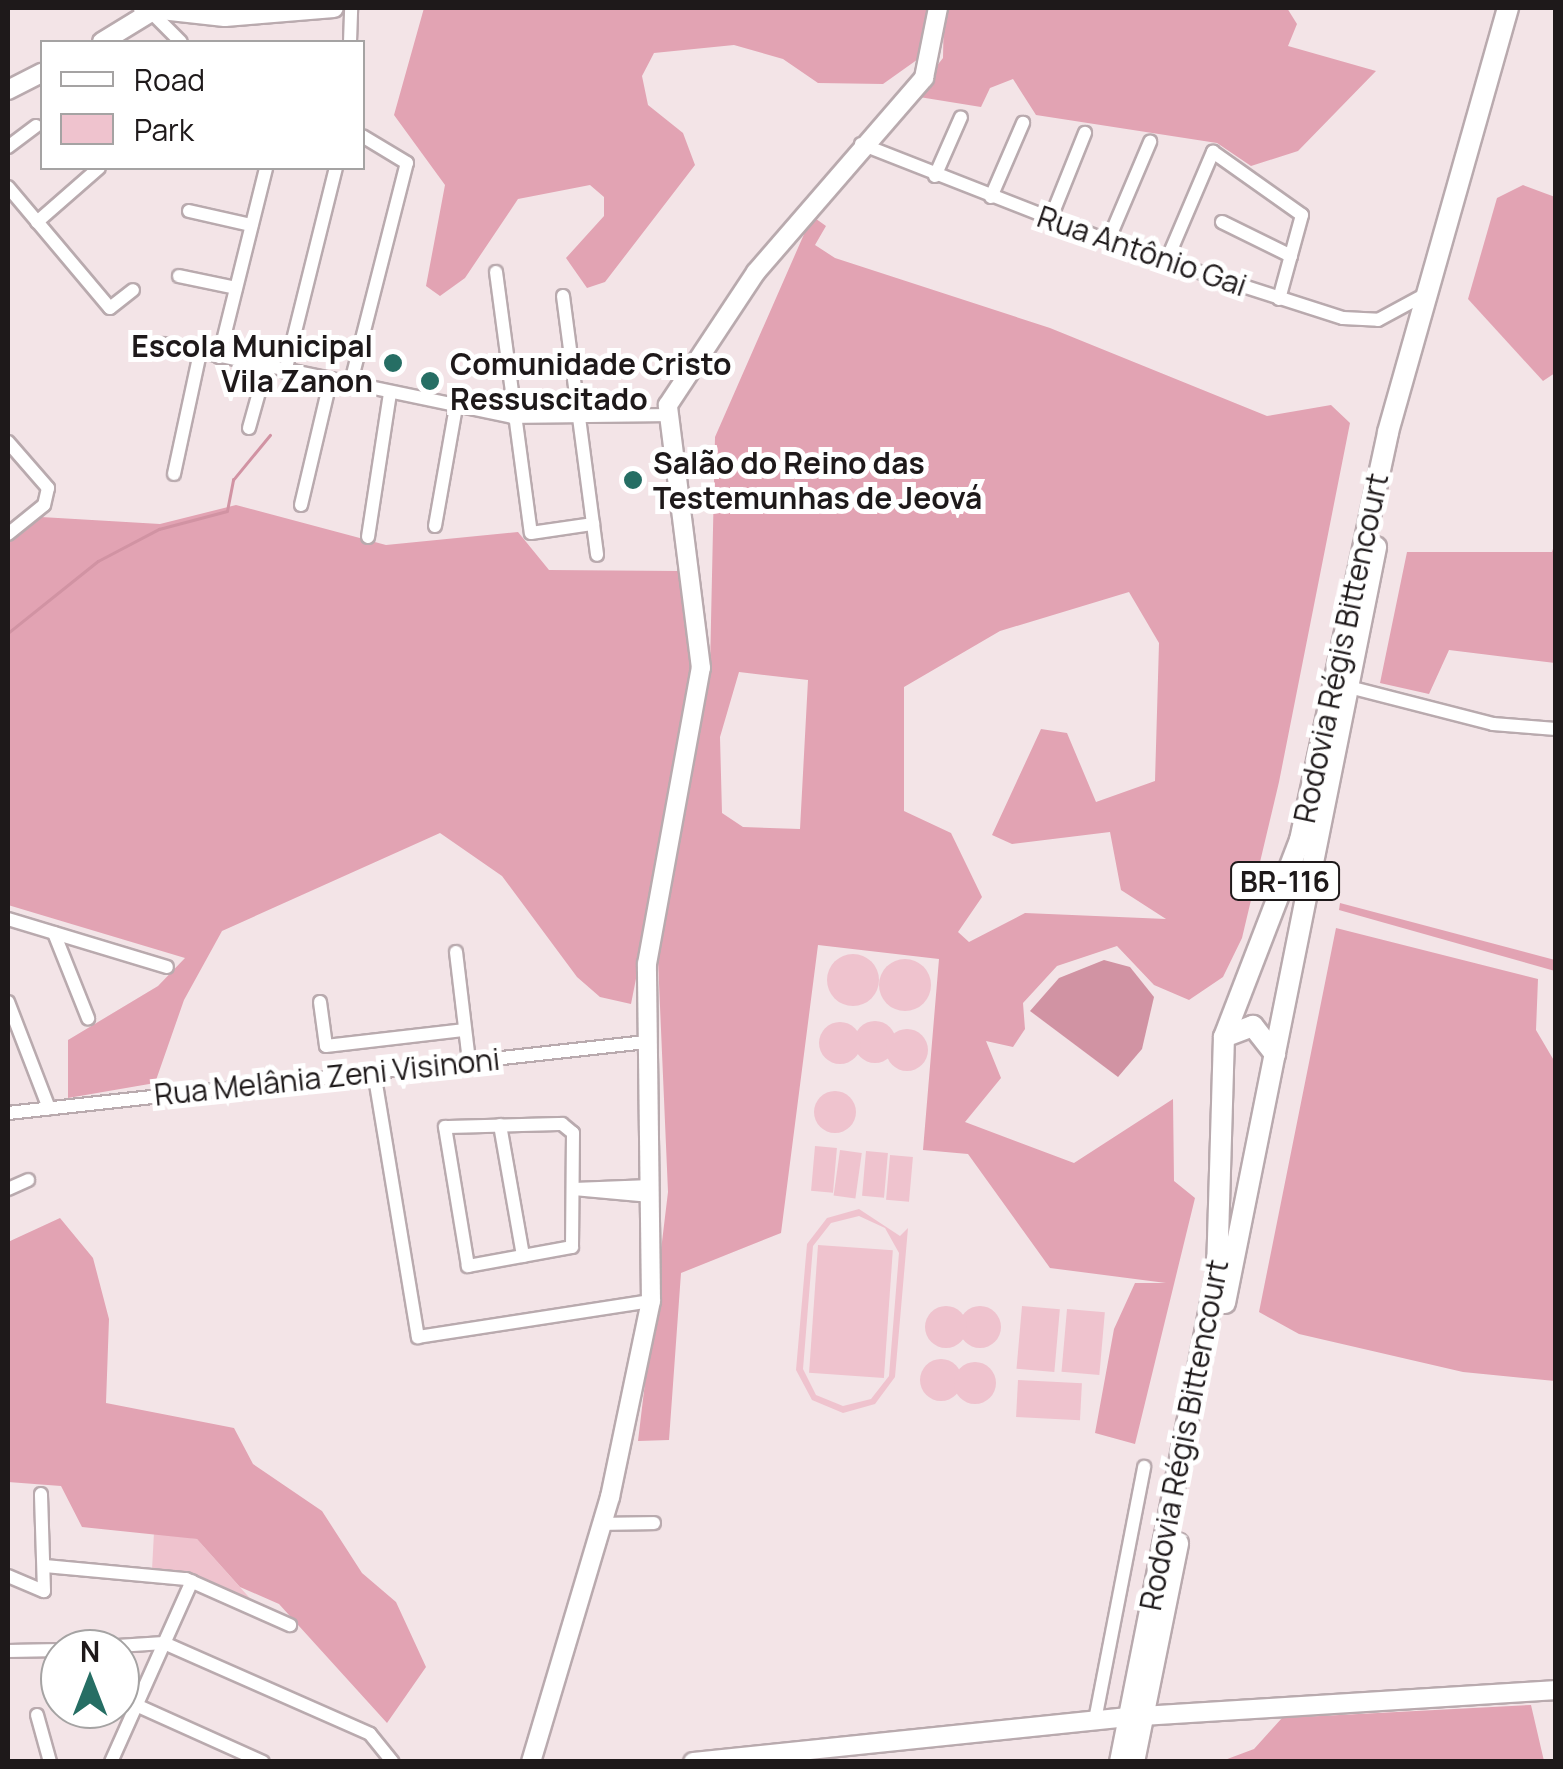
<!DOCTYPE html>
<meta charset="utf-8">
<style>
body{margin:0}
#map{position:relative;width:1563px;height:1769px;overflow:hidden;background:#f3e4e7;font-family:Manrope,sans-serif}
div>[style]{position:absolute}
.green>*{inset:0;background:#efc3ce;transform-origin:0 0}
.round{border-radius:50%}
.forest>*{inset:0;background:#e2a3b3}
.water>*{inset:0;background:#d193a3}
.stream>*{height:2.5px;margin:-1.25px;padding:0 1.25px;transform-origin:1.25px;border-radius:1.25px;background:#d193a3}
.roads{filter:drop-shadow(2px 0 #b9aaae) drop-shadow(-2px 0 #b9aaae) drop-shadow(0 2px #b9aaae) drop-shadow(0 -2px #b9aaae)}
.minor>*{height:12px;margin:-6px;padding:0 6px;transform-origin:6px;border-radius:6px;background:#fff}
.major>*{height:18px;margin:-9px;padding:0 9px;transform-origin:9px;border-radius:9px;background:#fff}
.highway>*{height:20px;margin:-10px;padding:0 10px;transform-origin:10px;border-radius:10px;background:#fff}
.dots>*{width:28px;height:28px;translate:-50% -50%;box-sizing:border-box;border:5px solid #fff;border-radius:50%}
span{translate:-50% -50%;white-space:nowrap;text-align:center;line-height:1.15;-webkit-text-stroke:10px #fff;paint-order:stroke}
.shield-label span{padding:2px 8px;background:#fff;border:2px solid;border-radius:8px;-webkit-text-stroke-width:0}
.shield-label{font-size:28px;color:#1e191a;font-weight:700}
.street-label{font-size:30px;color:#1e191a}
.poi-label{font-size:30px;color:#1e191a;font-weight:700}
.right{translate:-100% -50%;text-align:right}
.left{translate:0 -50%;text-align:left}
.frame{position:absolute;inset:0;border:10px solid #1e191a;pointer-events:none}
.legend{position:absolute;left:40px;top:40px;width:325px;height:130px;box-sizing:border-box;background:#fff;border:2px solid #a5a3a3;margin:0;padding:12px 18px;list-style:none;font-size:30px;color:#1e191a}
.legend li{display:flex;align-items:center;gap:20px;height:50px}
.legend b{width:50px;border:2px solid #a5a3a3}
.north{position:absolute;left:40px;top:1629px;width:100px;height:100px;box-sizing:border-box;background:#fff;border:2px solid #a5a3a3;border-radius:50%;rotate:0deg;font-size:28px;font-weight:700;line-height:40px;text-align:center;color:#1e191a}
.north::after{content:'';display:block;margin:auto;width:35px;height:45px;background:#266e64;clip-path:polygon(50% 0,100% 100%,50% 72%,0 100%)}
</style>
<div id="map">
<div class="green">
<i class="round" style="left:827px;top:954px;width:52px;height:52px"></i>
<i class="round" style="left:879px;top:959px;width:52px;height:52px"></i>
<i class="round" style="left:854px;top:1021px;width:42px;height:42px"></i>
<i class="round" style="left:819px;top:1022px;width:42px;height:42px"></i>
<i class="round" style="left:886px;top:1029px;width:42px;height:42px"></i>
<i class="round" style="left:814px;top:1091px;width:42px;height:42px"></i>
<i style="left:815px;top:1146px;width:22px;height:45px;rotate:5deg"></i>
<i style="left:840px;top:1150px;width:22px;height:46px;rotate:8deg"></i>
<i style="left:866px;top:1151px;width:22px;height:45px;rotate:5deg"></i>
<i style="left:890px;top:1155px;width:23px;height:45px;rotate:5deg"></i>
<i style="clip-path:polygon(evenodd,859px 1209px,900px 1236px,908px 1228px,895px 1377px,875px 1404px,843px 1413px,812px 1400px,796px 1370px,807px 1244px,827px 1218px,859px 1209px,859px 1216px,885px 1228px,899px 1253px,889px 1376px,871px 1399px,843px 1406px,816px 1395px,803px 1369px,813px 1246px,831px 1223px,859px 1216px)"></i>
<i style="left:818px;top:1245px;width:75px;height:128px;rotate:4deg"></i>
<i style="left:1022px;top:1306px;width:38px;height:63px;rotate:5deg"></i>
<i class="round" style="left:959px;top:1306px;width:42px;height:42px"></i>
<i class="round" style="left:925px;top:1306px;width:42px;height:42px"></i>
<i style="left:1067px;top:1309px;width:38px;height:63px;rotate:5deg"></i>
<i class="round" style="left:920px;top:1359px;width:42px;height:42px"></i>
<i class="round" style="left:954px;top:1362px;width:42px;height:42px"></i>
<i style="left:1018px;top:1380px;width:64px;height:37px;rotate:3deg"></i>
<i style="clip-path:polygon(154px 1532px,197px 1539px,255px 1604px,152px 1570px)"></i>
</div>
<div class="forest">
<i style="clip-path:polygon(424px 8px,929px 8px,931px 14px,928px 52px,883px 84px,818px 83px,783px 59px,734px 45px,654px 53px,642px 76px,648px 105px,683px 133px,695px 165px,605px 282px,587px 288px,566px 258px,604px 216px,604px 197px,590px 185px,518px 199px,465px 278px,440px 296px,426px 286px,445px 185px,394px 115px)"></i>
<i style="clip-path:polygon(944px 8px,1287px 8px,1297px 24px,1288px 46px,1376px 71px,1298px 151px,1251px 166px,1217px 143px,1036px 115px,1013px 79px,990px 88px,981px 107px,913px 96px,943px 58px)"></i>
<i style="clip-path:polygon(1523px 185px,1555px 197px,1555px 373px,1543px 381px,1468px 299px,1497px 198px)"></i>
<i style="clip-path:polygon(evenodd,812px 216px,826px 226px,815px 245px,835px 258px,1050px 328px,1267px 416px,1331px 405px,1350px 423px,1279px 782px,1242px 938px,1223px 977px,1189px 1000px,1154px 985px,1117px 946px,1057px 966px,1023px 1003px,1025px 1029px,1013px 1047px,986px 1041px,1001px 1078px,965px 1122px,1074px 1163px,1173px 1099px,1174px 1181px,1195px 1198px,1135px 1444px,1095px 1433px,1114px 1329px,1135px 1283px,1166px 1283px,1050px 1268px,968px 1154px,923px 1150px,939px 959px,818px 945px,781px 1233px,681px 1273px,669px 1440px,638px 1441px,668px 1192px,657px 937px,710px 668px,715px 437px,812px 216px,1129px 592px,1159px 643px,1155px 781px,1096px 802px,1067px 733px,1041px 729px,992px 835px,1012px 844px,1110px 832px,1121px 890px,1166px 919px,1025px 913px,969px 942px,958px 932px,982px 897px,951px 833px,904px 811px,904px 687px,1000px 631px,1129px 592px,812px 216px,739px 672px,808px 680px,800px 829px,743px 827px,722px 813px,720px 737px,739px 672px)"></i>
<i style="clip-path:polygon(236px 505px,386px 545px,518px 532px,549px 570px,679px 571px,697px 671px,631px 1004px,600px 997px,577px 977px,502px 876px,440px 833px,222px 931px,184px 1000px,155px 1083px,68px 1098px,68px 1040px,158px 986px,185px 958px,8px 905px,8px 542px,41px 517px,160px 524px)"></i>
<i style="clip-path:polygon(1555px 542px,1555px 663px,1449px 650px,1429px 694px,1380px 683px,1407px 552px,1552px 552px)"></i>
<i style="clip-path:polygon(1340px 903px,1555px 960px,1555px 971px,1339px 910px)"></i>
<i style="clip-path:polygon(1336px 928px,1538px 979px,1536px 1030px,1556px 1064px,1555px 1381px,1463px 1372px,1299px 1334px,1259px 1312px)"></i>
<i style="clip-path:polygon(60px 1218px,93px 1258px,109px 1319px,106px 1403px,234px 1428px,253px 1464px,322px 1511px,362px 1573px,396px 1602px,426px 1667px,387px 1723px,279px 1604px,240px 1587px,197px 1539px,82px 1527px,61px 1486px,8px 1482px,8px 1242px)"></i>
<i style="clip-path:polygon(1531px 1705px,1544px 1761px,1222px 1761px,1254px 1749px,1282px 1718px)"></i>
</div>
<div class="water">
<i style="clip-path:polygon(1104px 960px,1130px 967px,1154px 997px,1142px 1049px,1118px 1077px,1030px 1011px,1059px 978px)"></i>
</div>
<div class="stream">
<i style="left:8px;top:633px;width:115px;rotate:-38.7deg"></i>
<i style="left:98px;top:561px;width:69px;rotate:-27.7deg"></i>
<i style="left:159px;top:529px;width:70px;rotate:-14.8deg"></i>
<i style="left:227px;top:511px;width:32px;rotate:-79deg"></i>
<i style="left:233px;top:480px;width:58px;rotate:-50.6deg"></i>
</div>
<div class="roads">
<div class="minor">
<i style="left:151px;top:12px;width:42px;rotate:45deg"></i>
<i style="left:350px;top:42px;width:34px;rotate:-88deg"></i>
<i style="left:861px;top:144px;width:296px;rotate:21.4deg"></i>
<i style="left:1137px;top:252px;width:216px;rotate:17.8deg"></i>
<i style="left:1343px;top:318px;width:35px;rotate:3deg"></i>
<i style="left:1378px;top:320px;width:52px;rotate:-28.5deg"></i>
<i style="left:8px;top:147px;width:35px;rotate:-37deg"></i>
<i style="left:935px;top:176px;width:64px;rotate:-66.2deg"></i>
<i style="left:8px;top:187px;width:158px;rotate:49.9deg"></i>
<i style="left:110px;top:308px;width:29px;rotate:-38deg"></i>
<i style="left:991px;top:197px;width:81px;rotate:-66.6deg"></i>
<i style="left:189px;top:211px;width:64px;rotate:12.7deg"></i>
<i style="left:1050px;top:220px;width:94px;rotate:-68.1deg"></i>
<i style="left:37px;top:222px;width:82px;rotate:-41.1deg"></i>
<i style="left:1222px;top:222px;width:77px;rotate:26.2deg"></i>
<i style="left:1108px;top:241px;width:108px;rotate:-67deg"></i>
<i style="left:1166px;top:262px;width:120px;rotate:-66.9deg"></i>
<i style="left:1213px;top:152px;width:109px;rotate:35.3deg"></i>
<i style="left:1302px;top:215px;width:87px;rotate:105.3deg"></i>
<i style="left:496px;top:272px;width:263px;rotate:82.4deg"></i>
<i style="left:531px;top:533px;width:63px;rotate:-8.3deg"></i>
<i style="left:179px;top:276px;width:58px;rotate:11.9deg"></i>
<i style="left:563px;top:296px;width:261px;rotate:82.5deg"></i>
<i style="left:164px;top:344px;width:356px;rotate:11.8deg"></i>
<i style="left:512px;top:417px;width:154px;rotate:-0.7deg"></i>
<i style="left:219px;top:357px;width:195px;rotate:-76deg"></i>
<i style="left:285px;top:372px;width:210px;rotate:-76deg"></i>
<i style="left:350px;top:386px;width:230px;rotate:-75.7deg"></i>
<i style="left:407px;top:163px;width:52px;rotate:-149deg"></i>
<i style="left:249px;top:428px;width:63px;rotate:-74.4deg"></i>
<i style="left:8px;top:442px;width:61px;rotate:49deg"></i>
<i style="left:48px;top:488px;width:17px;rotate:103deg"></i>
<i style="left:44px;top:505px;width:46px;rotate:141.1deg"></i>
<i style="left:174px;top:474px;width:124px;rotate:-77.9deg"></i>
<i style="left:301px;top:505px;width:126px;rotate:-76.7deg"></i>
<i style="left:435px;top:526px;width:121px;rotate:-80deg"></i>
<i style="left:368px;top:537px;width:145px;rotate:-81.3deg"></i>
<i style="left:1349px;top:687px;width:149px;rotate:14.4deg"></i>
<i style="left:1493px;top:724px;width:63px;rotate:4.5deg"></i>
<i style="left:8px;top:919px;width:166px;rotate:16.8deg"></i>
<i style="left:54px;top:933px;width:92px;rotate:68.2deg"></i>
<i style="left:456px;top:952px;width:110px;rotate:83.2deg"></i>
<i style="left:8px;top:1002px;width:114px;rotate:68.9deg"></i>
<i style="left:320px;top:1002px;width:44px;rotate:82.2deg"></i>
<i style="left:326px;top:1046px;width:140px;rotate:-6.6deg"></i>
<i style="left:374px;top:1072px;width:269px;rotate:80.6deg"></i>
<i style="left:418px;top:1337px;width:236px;rotate:-8.8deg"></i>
<i style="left:8px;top:1113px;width:642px;rotate:-6.35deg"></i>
<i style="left:562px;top:1124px;width:14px;rotate:39deg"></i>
<i style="left:573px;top:1133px;width:114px;rotate:90.5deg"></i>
<i style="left:572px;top:1247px;width:106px;rotate:169.6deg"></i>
<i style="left:468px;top:1266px;width:141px;rotate:-99.4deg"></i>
<i style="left:445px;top:1127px;width:117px;rotate:-1.5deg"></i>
<i style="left:500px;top:1125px;width:133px;rotate:80deg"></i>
<i style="left:8px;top:1189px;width:22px;rotate:-24deg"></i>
<i style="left:574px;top:1189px;width:77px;rotate:-2.2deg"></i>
<i style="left:574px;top:1189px;width:77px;rotate:5.2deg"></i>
<i style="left:602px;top:1524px;width:52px;rotate:-1.1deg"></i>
<i style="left:45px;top:1566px;width:142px;rotate:5.3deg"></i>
<i style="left:186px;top:1579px;width:114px;rotate:23.9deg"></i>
<i style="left:8px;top:1576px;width:39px;rotate:23deg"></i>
<i style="left:44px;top:1591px;width:97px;rotate:-91.8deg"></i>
<i style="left:71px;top:1649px;width:93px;rotate:-3.7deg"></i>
<i style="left:164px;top:1643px;width:225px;rotate:23.8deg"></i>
<i style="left:370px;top:1734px;width:36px;rotate:51deg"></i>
<i style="left:8px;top:1651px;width:52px;rotate:-1.1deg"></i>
<i style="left:136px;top:1705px;width:139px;rotate:24.2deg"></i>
<i style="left:37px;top:1715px;width:49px;rotate:74.5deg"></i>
<i style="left:1095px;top:1720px;width:258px;rotate:-79deg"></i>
<i style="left:111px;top:1762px;width:198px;rotate:-65.9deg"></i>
</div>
<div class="major">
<i style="left:143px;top:8px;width:82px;rotate:6.3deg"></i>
<i style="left:225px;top:17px;width:109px;rotate:-4.7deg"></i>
<i style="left:102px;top:42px;width:57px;rotate:-31.5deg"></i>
<i style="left:8px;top:90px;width:38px;rotate:-27deg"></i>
<i style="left:1143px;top:1716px;width:414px;rotate:-3.6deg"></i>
<i style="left:531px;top:1762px;width:277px;rotate:-73.4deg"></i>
<i style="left:610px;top:1497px;width:200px;rotate:-78.2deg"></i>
<i style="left:651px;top:1301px;width:337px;rotate:-90.7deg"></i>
<i style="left:647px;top:964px;width:301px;rotate:-79.7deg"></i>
<i style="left:701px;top:668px;width:265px;rotate:-97.2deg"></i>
<i style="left:668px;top:405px;width:159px;rotate:-56.5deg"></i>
<i style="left:756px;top:272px;width:257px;rotate:-49.1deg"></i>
<i style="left:924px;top:78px;width:71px;rotate:-78.7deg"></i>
<i style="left:693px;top:1762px;width:438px;rotate:-5.9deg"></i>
</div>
<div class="highway">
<i style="left:1224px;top:1037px;width:31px;rotate:-21deg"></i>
<i style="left:1253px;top:1026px;width:36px;rotate:52deg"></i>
<i style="left:1225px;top:1303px;width:771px;rotate:-78.7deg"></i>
<i style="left:1120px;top:1762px;width:500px;rotate:-78.8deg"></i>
<i style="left:1217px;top:1272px;width:235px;rotate:-88.3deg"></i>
<i style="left:1224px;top:1037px;width:211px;rotate:-68.9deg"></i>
<i style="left:1300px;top:840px;width:417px;rotate:-77.8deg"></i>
<i style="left:1388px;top:432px;width:441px;rotate:-74.2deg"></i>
<i style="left:1134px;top:1762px;width:223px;rotate:-78.6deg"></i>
</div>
</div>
<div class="dots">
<i style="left:393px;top:363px;background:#266e64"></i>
<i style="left:430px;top:381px;background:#266e64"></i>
<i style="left:633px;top:480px;background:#266e64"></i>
</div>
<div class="shield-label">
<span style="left:1285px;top:881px">BR-116</span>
</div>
<div class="street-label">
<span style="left:1142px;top:251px;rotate:19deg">Rua Antônio Gai</span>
<span style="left:1341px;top:648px;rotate:-78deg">Rodovia Régis Bittencourt</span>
<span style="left:327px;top:1077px;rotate:-6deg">Rua Melânia Zeni Visinoni</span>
<span style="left:1184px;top:1435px;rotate:-79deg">Rodovia Régis Bittencourt</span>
</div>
<div class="poi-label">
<span class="right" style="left:373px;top:363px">Escola Municipal<br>Vila Zanon</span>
<span class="left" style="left:450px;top:381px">Comunidade Cristo<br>Ressuscitado</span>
<span class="left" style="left:653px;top:480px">Salão do Reino das<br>Testemunhas de Jeová</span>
</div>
<div class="frame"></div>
<ul class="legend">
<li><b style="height:12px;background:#fff"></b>Road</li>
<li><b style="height:28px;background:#efc3ce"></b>Park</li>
</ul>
<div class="north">N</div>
</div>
